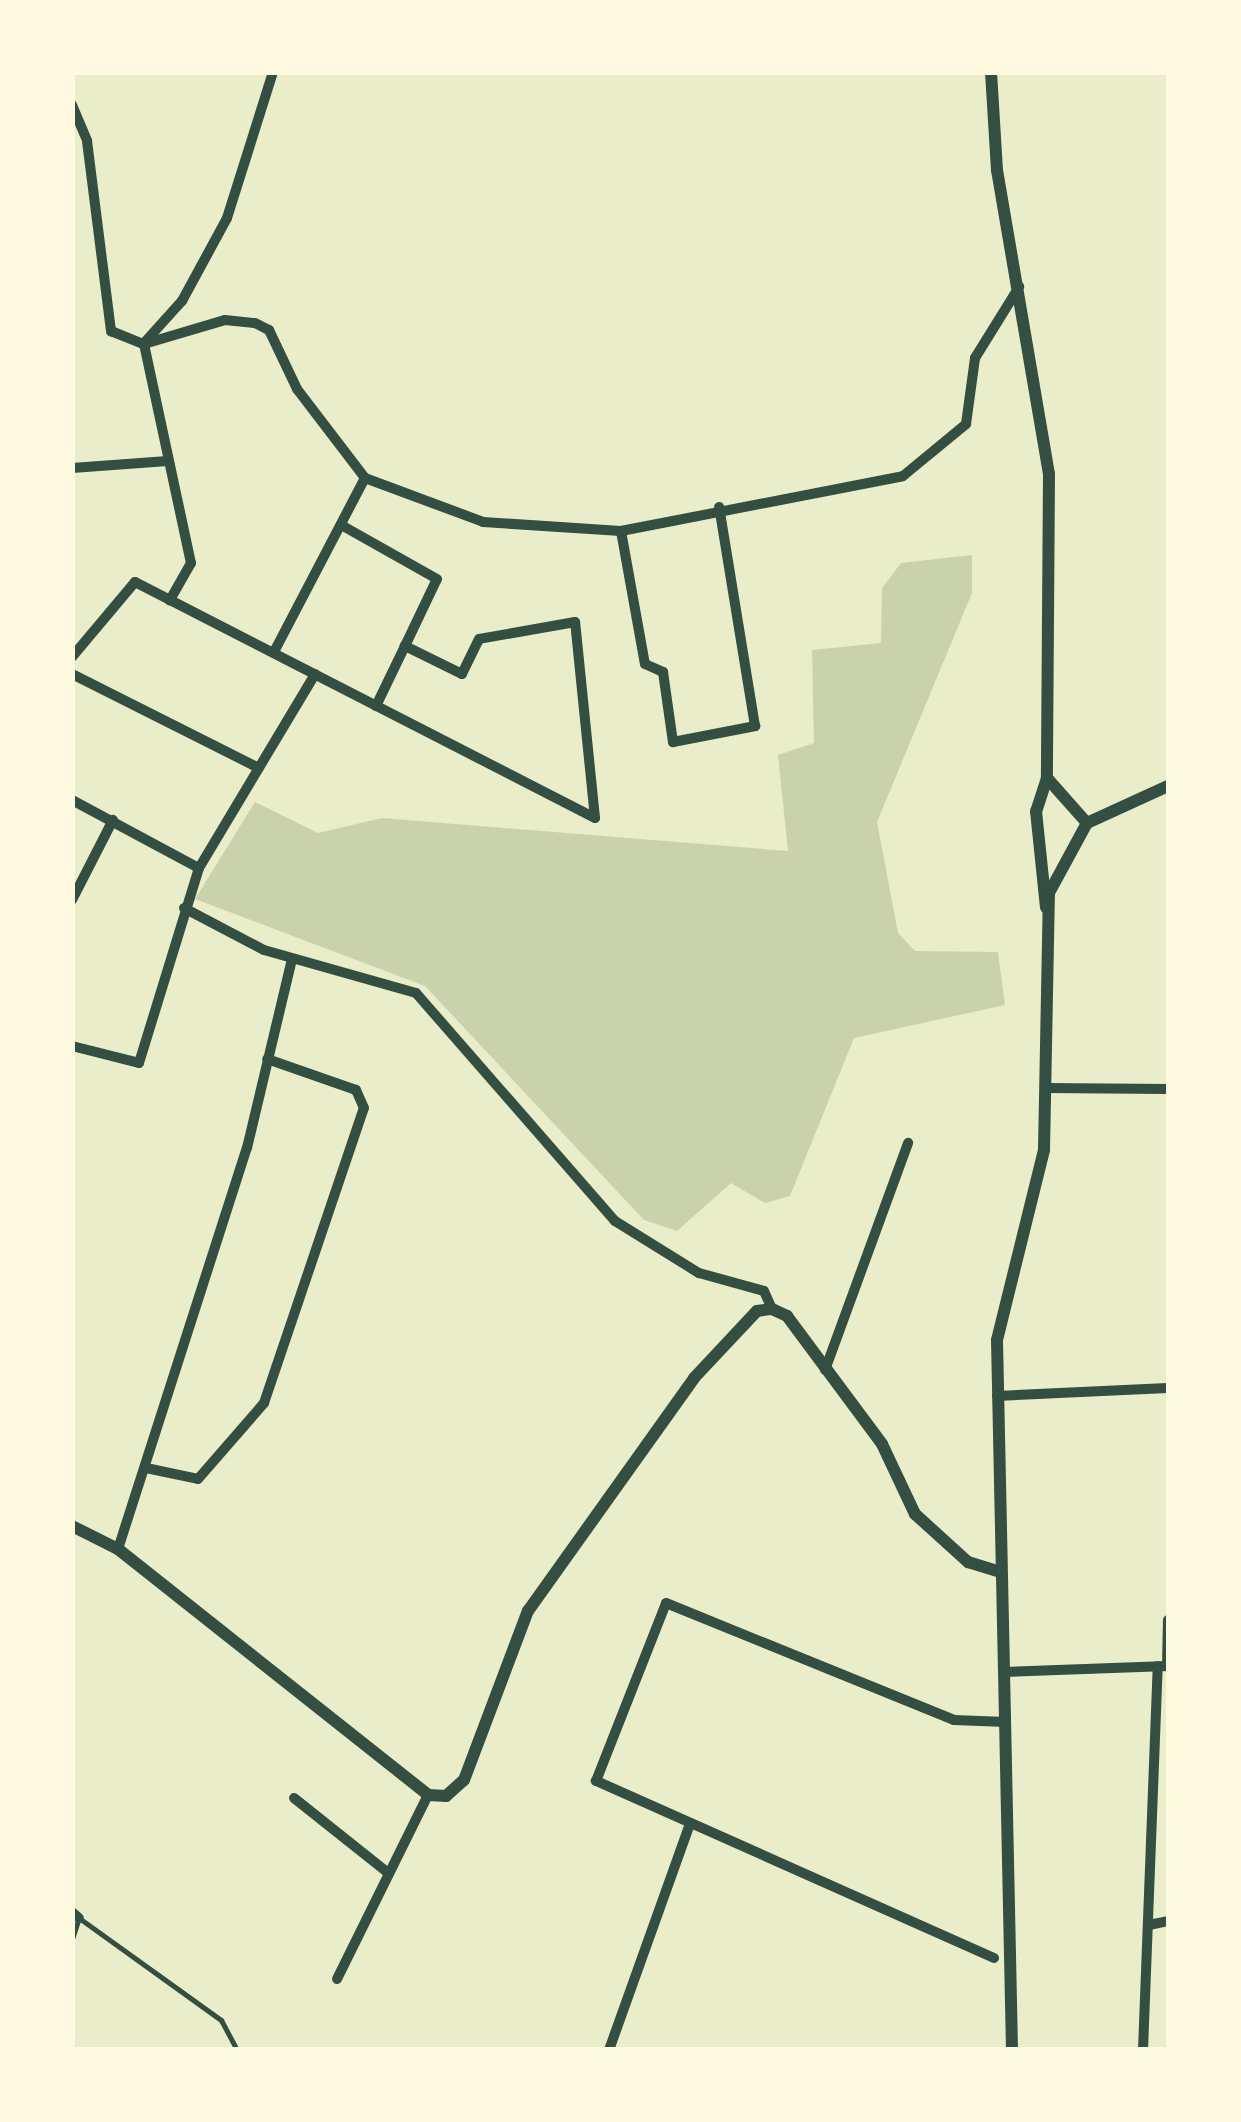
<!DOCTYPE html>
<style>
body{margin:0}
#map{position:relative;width:1241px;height:2122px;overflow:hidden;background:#e9edc9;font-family:Signika,sans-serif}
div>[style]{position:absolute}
.green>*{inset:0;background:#cad2ad}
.service>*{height:5px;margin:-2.5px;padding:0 2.5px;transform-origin:2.5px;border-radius:2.5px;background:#344e41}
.minor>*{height:10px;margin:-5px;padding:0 5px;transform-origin:5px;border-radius:5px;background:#344e41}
.tertiary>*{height:12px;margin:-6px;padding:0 6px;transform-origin:6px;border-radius:6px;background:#344e41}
span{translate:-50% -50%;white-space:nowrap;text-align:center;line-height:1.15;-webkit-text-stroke:8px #fefae0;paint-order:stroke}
.frame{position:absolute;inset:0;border:75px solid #fefae0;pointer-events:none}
</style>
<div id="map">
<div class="green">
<i style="clip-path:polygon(972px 555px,972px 593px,877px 822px,898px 933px,915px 951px,998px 952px,1005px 1005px,854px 1038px,790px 1196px,765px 1203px,731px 1183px,677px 1231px,644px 1220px,425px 986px,195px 899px,255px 802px,318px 833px,382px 818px,788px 851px,778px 755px,814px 743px,812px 650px,881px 643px,882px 588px,901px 563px)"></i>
</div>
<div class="service">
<i style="left:72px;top:1939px;width:22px;rotate:-72deg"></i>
<i style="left:79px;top:1918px;width:175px;rotate:35.7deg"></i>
<i style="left:221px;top:2020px;width:34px;rotate:62deg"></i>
</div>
<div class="minor">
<i style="left:72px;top:105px;width:39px;rotate:67deg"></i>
<i style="left:87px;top:141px;width:192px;rotate:82.8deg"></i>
<i style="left:111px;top:331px;width:35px;rotate:22deg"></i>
<i style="left:144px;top:344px;width:84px;rotate:-16.5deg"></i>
<i style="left:225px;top:320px;width:30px;rotate:6deg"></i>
<i style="left:255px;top:323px;width:16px;rotate:27deg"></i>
<i style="left:269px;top:330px;width:65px;rotate:64.6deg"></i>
<i style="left:297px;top:389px;width:112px;rotate:52.6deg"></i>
<i style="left:365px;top:478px;width:126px;rotate:20.4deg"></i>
<i style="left:483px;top:522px;width:138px;rotate:3.7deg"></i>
<i style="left:621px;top:531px;width:287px;rotate:-11deg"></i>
<i style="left:903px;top:476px;width:82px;rotate:-39.5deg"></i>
<i style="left:966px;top:424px;width:67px;rotate:-82.2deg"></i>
<i style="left:975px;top:358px;width:84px;rotate:-58.2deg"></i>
<i style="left:144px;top:343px;width:57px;rotate:-47.9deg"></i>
<i style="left:182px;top:301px;width:94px;rotate:-61.5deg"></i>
<i style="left:227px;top:218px;width:153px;rotate:-72.5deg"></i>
<i style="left:144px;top:344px;width:224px;rotate:77.9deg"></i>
<i style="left:191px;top:563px;width:43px;rotate:119.6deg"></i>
<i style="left:72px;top:468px;width:96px;rotate:-4.2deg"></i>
<i style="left:621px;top:531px;width:135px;rotate:79.8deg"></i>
<i style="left:645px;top:664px;width:20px;rotate:24deg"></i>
<i style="left:663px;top:672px;width:71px;rotate:81.9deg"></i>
<i style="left:673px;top:742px;width:84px;rotate:-11deg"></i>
<i style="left:755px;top:726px;width:222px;rotate:-99.3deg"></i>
<i style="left:275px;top:650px;width:194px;rotate:-62.4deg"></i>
<i style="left:72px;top:657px;width:98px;rotate:-50deg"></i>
<i style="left:135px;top:582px;width:517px;rotate:27.16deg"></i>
<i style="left:595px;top:818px;width:197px;rotate:-95.8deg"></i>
<i style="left:575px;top:622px;width:97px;rotate:170deg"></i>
<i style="left:479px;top:639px;width:39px;rotate:116deg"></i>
<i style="left:462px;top:674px;width:64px;rotate:-153.8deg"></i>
<i style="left:405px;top:646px;width:74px;rotate:-64.5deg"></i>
<i style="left:437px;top:579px;width:110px;rotate:-150.6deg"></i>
<i style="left:72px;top:674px;width:209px;rotate:26.7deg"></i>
<i style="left:376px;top:706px;width:67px;rotate:-64.2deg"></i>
<i style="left:72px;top:800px;width:144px;rotate:28.2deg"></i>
<i style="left:72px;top:900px;width:90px;rotate:-62.9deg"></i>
<i style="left:184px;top:908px;width:90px;rotate:27.7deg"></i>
<i style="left:264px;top:950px;width:158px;rotate:15.8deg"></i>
<i style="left:416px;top:993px;width:303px;rotate:48.9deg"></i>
<i style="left:615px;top:1221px;width:99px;rotate:31.8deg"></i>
<i style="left:699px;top:1273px;width:67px;rotate:15.5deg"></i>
<i style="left:764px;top:1291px;width:20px;rotate:66deg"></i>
<i style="left:72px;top:1046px;width:69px;rotate:14.2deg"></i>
<i style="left:139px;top:1063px;width:204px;rotate:-72.9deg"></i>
<i style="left:199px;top:868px;width:226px;rotate:-59.1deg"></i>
<i style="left:1045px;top:1088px;width:123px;rotate:0.5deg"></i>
<i style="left:825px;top:1370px;width:242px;rotate:-69.9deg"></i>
<i style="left:997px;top:1396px;width:171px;rotate:-2.7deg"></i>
<i style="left:146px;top:1468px;width:53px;rotate:11.9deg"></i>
<i style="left:198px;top:1479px;width:101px;rotate:-49deg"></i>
<i style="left:264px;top:1403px;width:311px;rotate:-71.3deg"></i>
<i style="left:364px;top:1108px;width:20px;rotate:-114deg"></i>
<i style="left:356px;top:1090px;width:94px;rotate:-160.8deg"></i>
<i style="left:118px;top:1549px;width:421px;rotate:-72.2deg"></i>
<i style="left:247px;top:1148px;width:194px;rotate:-76.6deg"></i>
<i style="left:1167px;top:1666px;width:46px;rotate:-88.8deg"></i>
<i style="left:1005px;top:1672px;width:163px;rotate:-2.1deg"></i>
<i style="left:294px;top:1798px;width:119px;rotate:38.5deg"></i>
<i style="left:72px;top:1912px;width:9px;rotate:41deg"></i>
<i style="left:1149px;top:1925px;width:19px;rotate:-12deg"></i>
<i style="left:994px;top:1958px;width:436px;rotate:-156deg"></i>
<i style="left:596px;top:1781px;width:191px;rotate:-68.5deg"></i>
<i style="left:666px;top:1603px;width:311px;rotate:22.1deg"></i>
<i style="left:954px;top:1720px;width:52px;rotate:2.2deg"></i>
<i style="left:337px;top:1979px;width:205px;rotate:-63.7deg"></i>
<i style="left:609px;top:2050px;width:240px;rotate:-70.3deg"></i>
<i style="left:1143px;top:2050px;width:384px;rotate:-87.8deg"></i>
</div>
<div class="tertiary">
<i style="left:991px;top:72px;width:98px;rotate:86.5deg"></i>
<i style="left:997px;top:170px;width:308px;rotate:80.3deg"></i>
<i style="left:1049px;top:474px;width:304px;rotate:90.4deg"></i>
<i style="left:1047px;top:778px;width:35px;rotate:108deg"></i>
<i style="left:1036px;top:811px;width:97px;rotate:84.1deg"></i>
<i style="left:1047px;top:778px;width:60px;rotate:48.4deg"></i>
<i style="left:72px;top:1526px;width:51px;rotate:26.6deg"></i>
<i style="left:118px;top:1549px;width:396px;rotate:38.4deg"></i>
<i style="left:428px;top:1795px;width:18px;rotate:3deg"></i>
<i style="left:446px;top:1796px;width:24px;rotate:-42deg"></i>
<i style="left:464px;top:1780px;width:181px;rotate:-69.3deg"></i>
<i style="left:528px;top:1611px;width:286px;rotate:-54.5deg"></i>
<i style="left:694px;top:1378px;width:92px;rotate:-46.8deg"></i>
<i style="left:757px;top:1311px;width:15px;rotate:-8deg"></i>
<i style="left:772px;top:1309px;width:17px;rotate:25deg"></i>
<i style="left:787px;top:1316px;width:159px;rotate:53.4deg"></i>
<i style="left:882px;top:1444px;width:77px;rotate:64.8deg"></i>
<i style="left:915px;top:1514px;width:72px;rotate:42.2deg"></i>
<i style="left:968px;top:1562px;width:34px;rotate:17deg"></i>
<i style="left:1012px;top:2050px;width:710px;rotate:-91.21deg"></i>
<i style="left:997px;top:1340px;width:196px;rotate:-76.1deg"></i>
<i style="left:1044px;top:1150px;width:257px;rotate:-88.9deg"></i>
<i style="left:1049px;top:893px;width:80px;rotate:-61.5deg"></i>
<i style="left:1087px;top:823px;width:89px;rotate:-24.6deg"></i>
</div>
<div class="frame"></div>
</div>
